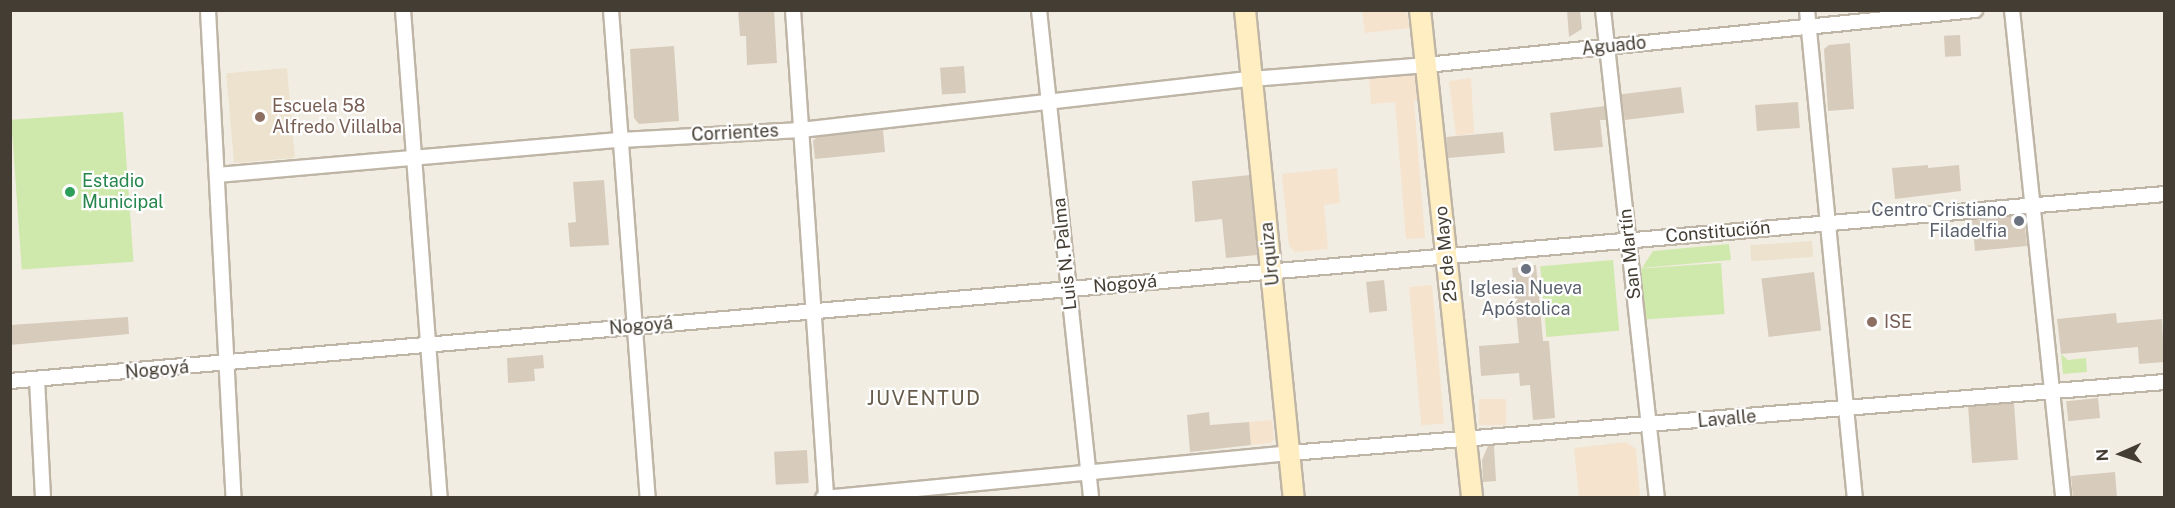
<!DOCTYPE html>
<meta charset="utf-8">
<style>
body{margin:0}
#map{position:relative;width:2175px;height:508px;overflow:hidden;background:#f2ede3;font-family:"Public Sans",sans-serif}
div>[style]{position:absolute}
.commercial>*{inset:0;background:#f5e3cd;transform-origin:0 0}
.education>*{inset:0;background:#ece2cd;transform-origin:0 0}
.green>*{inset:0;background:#cfe8ab;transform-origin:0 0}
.building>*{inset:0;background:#d7cbbc;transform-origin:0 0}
.roads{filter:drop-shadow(2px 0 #beb5a6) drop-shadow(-2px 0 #beb5a6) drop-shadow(0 2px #beb5a6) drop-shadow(0 -2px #beb5a6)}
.street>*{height:14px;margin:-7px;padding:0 7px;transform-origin:7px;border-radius:7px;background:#fff}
.secondary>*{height:20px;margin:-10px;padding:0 10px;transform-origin:10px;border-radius:10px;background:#ffeec1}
.dots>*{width:16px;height:16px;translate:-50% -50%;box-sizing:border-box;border:3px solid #fff;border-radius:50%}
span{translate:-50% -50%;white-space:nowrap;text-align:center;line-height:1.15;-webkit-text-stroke:4.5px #fff;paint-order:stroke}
.street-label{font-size:18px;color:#443d33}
.education-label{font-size:18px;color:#785e54}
.left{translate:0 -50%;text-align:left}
.leisure-label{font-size:18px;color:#27864d}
.worship-label{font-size:18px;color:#5b616d}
.right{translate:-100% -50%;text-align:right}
.neighbourhood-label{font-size:20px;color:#675b4a;letter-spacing:1.5px}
.frame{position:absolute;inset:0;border:12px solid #443d33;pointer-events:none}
.north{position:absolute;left:2091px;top:424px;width:60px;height:60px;-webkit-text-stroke:4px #fff;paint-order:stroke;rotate:267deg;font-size:16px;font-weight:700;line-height:24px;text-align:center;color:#443d33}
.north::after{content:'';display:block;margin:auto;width:21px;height:27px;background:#443d33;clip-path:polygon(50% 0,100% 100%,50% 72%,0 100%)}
</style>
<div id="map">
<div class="commercial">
<i style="clip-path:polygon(1362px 11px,1407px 11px,1409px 28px,1365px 33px)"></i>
<i style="clip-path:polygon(1418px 71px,1420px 100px,1414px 101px,1425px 238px,1406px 239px,1395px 102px,1371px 104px,1369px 76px)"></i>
<i style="clip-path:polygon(1471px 78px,1474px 133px,1456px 136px,1449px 81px)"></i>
<i style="clip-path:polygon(1337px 168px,1340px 203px,1324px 205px,1328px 249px,1295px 252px,1289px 246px,1282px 174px)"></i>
<i style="left:1432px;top:285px;width:139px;height:23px;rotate:85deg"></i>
<i style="left:1479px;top:399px;width:27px;height:26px"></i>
<i style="clip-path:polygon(1272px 420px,1274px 439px,1271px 443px,1251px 445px,1249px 422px)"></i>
<i style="clip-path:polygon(1626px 442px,1636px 449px,1640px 497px,1579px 497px,1574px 448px)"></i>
</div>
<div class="education">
<i style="left:287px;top:68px;width:90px;height:61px;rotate:85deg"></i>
<i style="left:1812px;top:241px;width:16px;height:62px;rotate:86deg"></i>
</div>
<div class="green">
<i style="left:123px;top:112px;width:150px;height:112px;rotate:86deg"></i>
<i style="clip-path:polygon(1729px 244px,1731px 260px,1642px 268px,1653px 251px)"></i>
<i style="left:1613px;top:260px;width:71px;height:73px;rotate:85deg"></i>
<i style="left:1721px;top:263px;width:51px;height:80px;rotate:86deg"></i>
<i style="clip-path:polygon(2061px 354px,2068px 360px,2086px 358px,2087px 372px,2063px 374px)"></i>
</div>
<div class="building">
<i style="clip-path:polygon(738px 10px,774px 10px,777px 63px,747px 65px,746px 36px,740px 36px)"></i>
<i style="clip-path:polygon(1567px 10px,1580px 10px,1582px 29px,1569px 37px)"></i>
<i style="left:1960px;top:35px;width:21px;height:16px;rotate:87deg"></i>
<i style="clip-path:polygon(1850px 43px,1854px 109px,1828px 111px,1824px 49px,1829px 45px)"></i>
<i style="clip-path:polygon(674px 46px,679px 121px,639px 124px,634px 118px,630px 49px)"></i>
<i style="left:964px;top:66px;width:27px;height:24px;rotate:86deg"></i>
<i style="left:1681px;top:87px;width:26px;height:60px;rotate:83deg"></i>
<i style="left:1798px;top:102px;width:26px;height:43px;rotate:86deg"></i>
<i style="clip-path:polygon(1605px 106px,1606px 120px,1600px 120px,1603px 147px,1554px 151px,1550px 113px)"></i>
<i style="clip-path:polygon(883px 130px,885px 152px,815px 159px,813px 141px,817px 137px)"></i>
<i style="left:1503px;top:132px;width:21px;height:57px;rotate:85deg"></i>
<i style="clip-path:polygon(1928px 165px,1928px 168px,1959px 165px,1961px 191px,1895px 199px,1892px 168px)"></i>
<i style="clip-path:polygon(1250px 175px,1257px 255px,1226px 258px,1222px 219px,1195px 222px,1192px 181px)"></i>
<i style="clip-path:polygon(604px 180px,609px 245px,570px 247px,568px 223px,576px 222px,573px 182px)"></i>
<i style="clip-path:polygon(2019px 216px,2024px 219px,2027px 246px,1975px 251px,1972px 220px)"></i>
<i style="clip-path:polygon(1536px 265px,1543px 341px,1549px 341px,1555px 418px,1533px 420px,1530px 385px,1520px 386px,1519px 373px,1481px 376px,1479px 346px,1519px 343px,1512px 268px)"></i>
<i style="left:1814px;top:272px;width:59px;height:53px;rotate:83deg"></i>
<i style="left:1384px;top:280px;width:31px;height:18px;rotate:84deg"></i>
<i style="clip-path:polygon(2116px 313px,2117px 323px,2162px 319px,2164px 362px,2139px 364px,2138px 347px,2061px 354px,2057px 319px)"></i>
<i style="clip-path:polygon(128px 317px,129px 334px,10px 345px,10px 325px)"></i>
<i style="clip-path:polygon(543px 355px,544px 368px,534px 369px,535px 381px,508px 383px,507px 358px)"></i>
<i style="left:2098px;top:398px;width:20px;height:32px;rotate:84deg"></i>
<i style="left:2014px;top:403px;width:57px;height:46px;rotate:86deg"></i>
<i style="clip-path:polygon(1209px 412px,1210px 425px,1249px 422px,1251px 445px,1190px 452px,1187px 415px)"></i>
<i style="clip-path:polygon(1488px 446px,1494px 446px,1496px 481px,1483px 482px,1482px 460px)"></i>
<i style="left:807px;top:450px;width:33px;height:33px;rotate:87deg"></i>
<i style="clip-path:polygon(2115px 472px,2117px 498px,2073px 498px,2071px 476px)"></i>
</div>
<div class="roads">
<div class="street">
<i style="left:208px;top:10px;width:489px;rotate:87deg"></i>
<i style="left:403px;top:10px;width:489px;rotate:85.7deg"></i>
<i style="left:611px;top:10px;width:489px;rotate:85.7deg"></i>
<i style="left:793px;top:10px;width:489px;rotate:86.1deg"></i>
<i style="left:1039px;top:10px;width:491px;rotate:83.9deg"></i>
<i style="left:1603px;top:10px;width:491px;rotate:83.7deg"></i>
<i style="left:1807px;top:10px;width:490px;rotate:84.4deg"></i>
<i style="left:2012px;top:10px;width:491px;rotate:84deg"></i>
<i style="left:217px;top:175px;width:406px;rotate:-5deg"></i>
<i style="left:621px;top:140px;width:180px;rotate:-3.2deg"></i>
<i style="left:801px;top:130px;width:454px;rotate:-6.5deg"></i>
<i style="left:1252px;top:79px;width:175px;rotate:-4.6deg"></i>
<i style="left:1426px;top:65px;width:552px;rotate:-5.72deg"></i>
<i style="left:37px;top:379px;width:119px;rotate:87.1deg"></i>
<i style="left:10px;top:381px;width:2162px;rotate:-4.96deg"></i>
<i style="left:823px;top:498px;width:469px;rotate:-5.5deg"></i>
<i style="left:1290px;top:453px;width:877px;rotate:-4.64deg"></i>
</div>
<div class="secondary">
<i style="left:1245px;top:10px;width:490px;rotate:84.3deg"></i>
<i style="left:1420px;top:10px;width:491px;rotate:83.9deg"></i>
</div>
</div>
<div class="dots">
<i style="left:260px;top:117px;background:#8d6e63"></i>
<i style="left:70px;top:192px;background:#2e9e5b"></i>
<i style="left:2019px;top:221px;background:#6b7280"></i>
<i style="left:1526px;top:269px;background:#6b7280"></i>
<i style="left:1872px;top:322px;background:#8d6e63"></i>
</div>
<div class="street-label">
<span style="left:1614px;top:46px;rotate:-6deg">Aguado</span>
<span style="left:735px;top:133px;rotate:-3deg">Corrientes</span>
<span style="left:1718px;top:232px;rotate:-5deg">Constitución</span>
<span style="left:1065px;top:254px;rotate:-96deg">Luis N. Palma</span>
<span style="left:1270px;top:254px;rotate:-96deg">Urquiza</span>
<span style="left:1446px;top:254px;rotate:-96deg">25 de Mayo</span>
<span style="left:1630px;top:254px;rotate:-96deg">San Martín</span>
<span style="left:1125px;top:284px;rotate:-5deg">Nogoyá</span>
<span style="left:641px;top:326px;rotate:-5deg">Nogoyá</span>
<span style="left:157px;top:370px;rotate:-5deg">Nogoyá</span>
<span style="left:1727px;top:419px;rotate:-5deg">Lavalle</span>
</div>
<div class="education-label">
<span class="left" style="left:272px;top:117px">Escuela 58<br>Alfredo Villalba</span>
<span class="left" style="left:1884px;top:322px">ISE</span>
</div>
<div class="leisure-label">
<span class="left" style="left:82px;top:192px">Estadio<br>Municipal</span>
</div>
<div class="worship-label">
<span class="right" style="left:2007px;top:221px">Centro Cristiano<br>Filadelfia</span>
<span style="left:1526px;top:299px">Iglesia Nueva<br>Apóstolica</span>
</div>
<div class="neighbourhood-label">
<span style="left:924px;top:398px">JUVENTUD</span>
</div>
<div class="frame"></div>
<div class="north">N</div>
</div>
